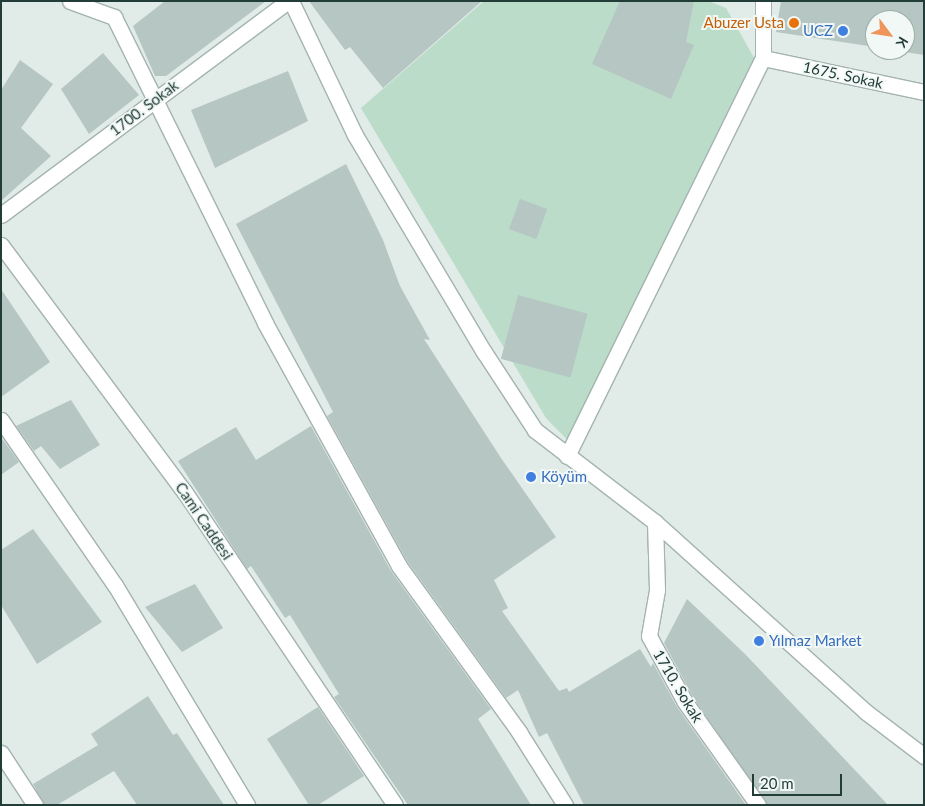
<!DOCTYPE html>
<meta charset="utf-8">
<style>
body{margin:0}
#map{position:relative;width:925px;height:806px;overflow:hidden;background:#e1ebe8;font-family:Lato,sans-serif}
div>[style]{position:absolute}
.green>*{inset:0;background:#badcc8}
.building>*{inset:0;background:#b6c6c2;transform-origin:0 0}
.roads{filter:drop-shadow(1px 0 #a4b3b0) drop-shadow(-1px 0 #a4b3b0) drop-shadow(0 1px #a4b3b0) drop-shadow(0 -1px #a4b3b0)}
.minor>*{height:15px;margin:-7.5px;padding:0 7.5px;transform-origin:7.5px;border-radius:7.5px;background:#fff}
.dots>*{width:14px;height:14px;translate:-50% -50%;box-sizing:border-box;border:2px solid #f1f8f5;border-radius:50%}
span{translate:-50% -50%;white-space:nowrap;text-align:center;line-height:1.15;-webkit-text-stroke:4px #f1f8f5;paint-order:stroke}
.food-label{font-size:15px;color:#c56008}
.right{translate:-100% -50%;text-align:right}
.shop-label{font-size:15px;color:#366cbe}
.left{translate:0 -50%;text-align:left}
.street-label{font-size:15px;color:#223c38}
.frame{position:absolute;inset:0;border:2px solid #223c38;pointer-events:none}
.north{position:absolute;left:865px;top:10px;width:50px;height:50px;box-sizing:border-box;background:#f1f8f5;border:1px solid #9eada9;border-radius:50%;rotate:121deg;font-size:14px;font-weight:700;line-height:20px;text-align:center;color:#223c38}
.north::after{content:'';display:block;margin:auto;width:18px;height:22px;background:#ef955b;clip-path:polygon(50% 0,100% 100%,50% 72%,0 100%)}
.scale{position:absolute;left:752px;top:774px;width:90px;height:22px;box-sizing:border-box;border:2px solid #223c38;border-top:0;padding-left:6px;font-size:15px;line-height:18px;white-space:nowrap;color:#223c38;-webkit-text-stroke:4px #f1f8f5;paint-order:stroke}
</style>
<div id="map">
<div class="green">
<i style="clip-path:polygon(484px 1px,708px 1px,726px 8px,762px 72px,577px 450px,546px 418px,361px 108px)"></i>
</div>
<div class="building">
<i style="clip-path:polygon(165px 1px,266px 1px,166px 76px,155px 76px,133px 26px)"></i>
<i style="clip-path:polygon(309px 1px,482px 1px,383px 88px,350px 47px,345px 50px)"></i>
<i style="clip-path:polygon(620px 1px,694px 1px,686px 42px,694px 45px,671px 99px,592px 64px)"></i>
<i style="clip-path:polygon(781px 1px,924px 1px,924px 55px,892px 50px,905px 50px,905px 20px,875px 20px,875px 47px,776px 32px)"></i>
<i style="clip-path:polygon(103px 53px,139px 95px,89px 134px,61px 89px)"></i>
<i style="clip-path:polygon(20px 60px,53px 84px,21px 128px,51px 156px,1px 201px,1px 90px)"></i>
<i style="clip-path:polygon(288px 71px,308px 121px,215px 168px,191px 110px)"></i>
<i style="clip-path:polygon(346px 164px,383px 240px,400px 286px,430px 340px,424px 339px,501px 458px,556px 537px,494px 580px,508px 608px,502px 611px,559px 691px,567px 688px,569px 692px,640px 649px,651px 667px,653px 663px,677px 707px,746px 805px,584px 805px,547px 733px,539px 737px,518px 690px,506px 698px,407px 561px,327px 416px,333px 412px,236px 224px)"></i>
<i style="left:520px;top:199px;width:29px;height:32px;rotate:20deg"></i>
<i style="clip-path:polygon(1px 289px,50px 362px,1px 397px)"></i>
<i style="left:518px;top:295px;width:72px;height:66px;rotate:15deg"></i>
<i style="clip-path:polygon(71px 400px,100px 445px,60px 469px,41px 446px,34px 451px,16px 426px)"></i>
<i style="clip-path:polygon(311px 426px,391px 571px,491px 709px,478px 719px,531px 805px,408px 805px,334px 697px,339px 694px,290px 615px,285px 618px,251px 566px,247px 569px,178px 461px,236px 427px,256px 460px)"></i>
<i style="clip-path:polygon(1px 437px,19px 462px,1px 475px)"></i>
<i style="clip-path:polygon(33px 529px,102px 622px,37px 664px,1px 605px,1px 550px)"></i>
<i style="clip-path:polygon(195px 584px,223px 628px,182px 652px,145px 607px)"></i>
<i style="clip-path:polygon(687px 599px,745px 654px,888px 805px,767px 805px,693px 697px,664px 643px)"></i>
<i style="clip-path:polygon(148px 696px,173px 735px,177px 733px,224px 805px,137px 805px,114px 771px,57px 805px,44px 805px,33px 784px,98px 745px,91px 734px)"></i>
<i style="clip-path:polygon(318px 707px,364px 776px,318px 805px,309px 805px,267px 739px)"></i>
</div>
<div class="roads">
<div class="minor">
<i style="left:70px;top:1px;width:47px;rotate:20deg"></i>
<i style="left:114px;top:17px;width:341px;rotate:63.7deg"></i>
<i style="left:265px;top:323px;width:277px;rotate:61.1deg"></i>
<i style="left:399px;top:566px;width:205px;rotate:54.1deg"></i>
<i style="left:519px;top:732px;width:86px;rotate:57.8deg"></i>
<i style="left:291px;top:1px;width:148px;rotate:64.5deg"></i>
<i style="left:355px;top:135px;width:252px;rotate:59.3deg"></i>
<i style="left:484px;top:352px;width:93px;rotate:56.8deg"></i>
<i style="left:535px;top:430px;width:151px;rotate:37.5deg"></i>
<i style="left:655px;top:522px;width:284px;rotate:42deg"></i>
<i style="left:866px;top:712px;width:73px;rotate:37.2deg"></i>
<i style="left:763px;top:58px;width:165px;rotate:11.9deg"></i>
<i style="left:1px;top:215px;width:358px;rotate:-36.7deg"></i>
<i style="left:1px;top:245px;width:307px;rotate:53.4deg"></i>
<i style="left:184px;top:491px;width:378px;rotate:56.1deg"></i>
<i style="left:1px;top:420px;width:201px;rotate:55.4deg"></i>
<i style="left:115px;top:585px;width:257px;rotate:59deg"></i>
<i style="left:567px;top:456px;width:444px;rotate:-63.8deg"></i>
<i style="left:763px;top:58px;width:57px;rotate:-90deg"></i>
<i style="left:655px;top:522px;width:68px;rotate:88.3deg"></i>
<i style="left:657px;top:590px;width:47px;rotate:99.9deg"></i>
<i style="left:649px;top:636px;width:75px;rotate:61.4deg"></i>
<i style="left:685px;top:702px;width:126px;rotate:54.7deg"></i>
<i style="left:1px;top:753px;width:62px;rotate:56.8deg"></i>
</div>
</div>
<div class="dots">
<i style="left:794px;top:23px;background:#e8710a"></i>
<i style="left:843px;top:31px;background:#3f7fe0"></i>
<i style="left:531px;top:477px;background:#3f7fe0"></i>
<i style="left:759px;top:641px;background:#3f7fe0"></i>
</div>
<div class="food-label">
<span class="right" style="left:784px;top:23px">Abuzer Usta</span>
</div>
<div class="shop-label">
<span class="right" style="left:833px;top:31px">UCZ</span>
<span class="left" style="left:541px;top:477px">Köyüm</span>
<span class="left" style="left:769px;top:641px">Yılmaz Market</span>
</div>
<div class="street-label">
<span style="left:843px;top:75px;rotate:12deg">1675. Sokak</span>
<span style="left:144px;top:108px;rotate:-37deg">1700. Sokak</span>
<span style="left:204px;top:521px;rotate:56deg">Cami Caddesi</span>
<span style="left:678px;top:686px;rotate:59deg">1710. Sokak</span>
</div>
<div class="frame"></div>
<div class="north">K</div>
<div class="scale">20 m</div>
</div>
